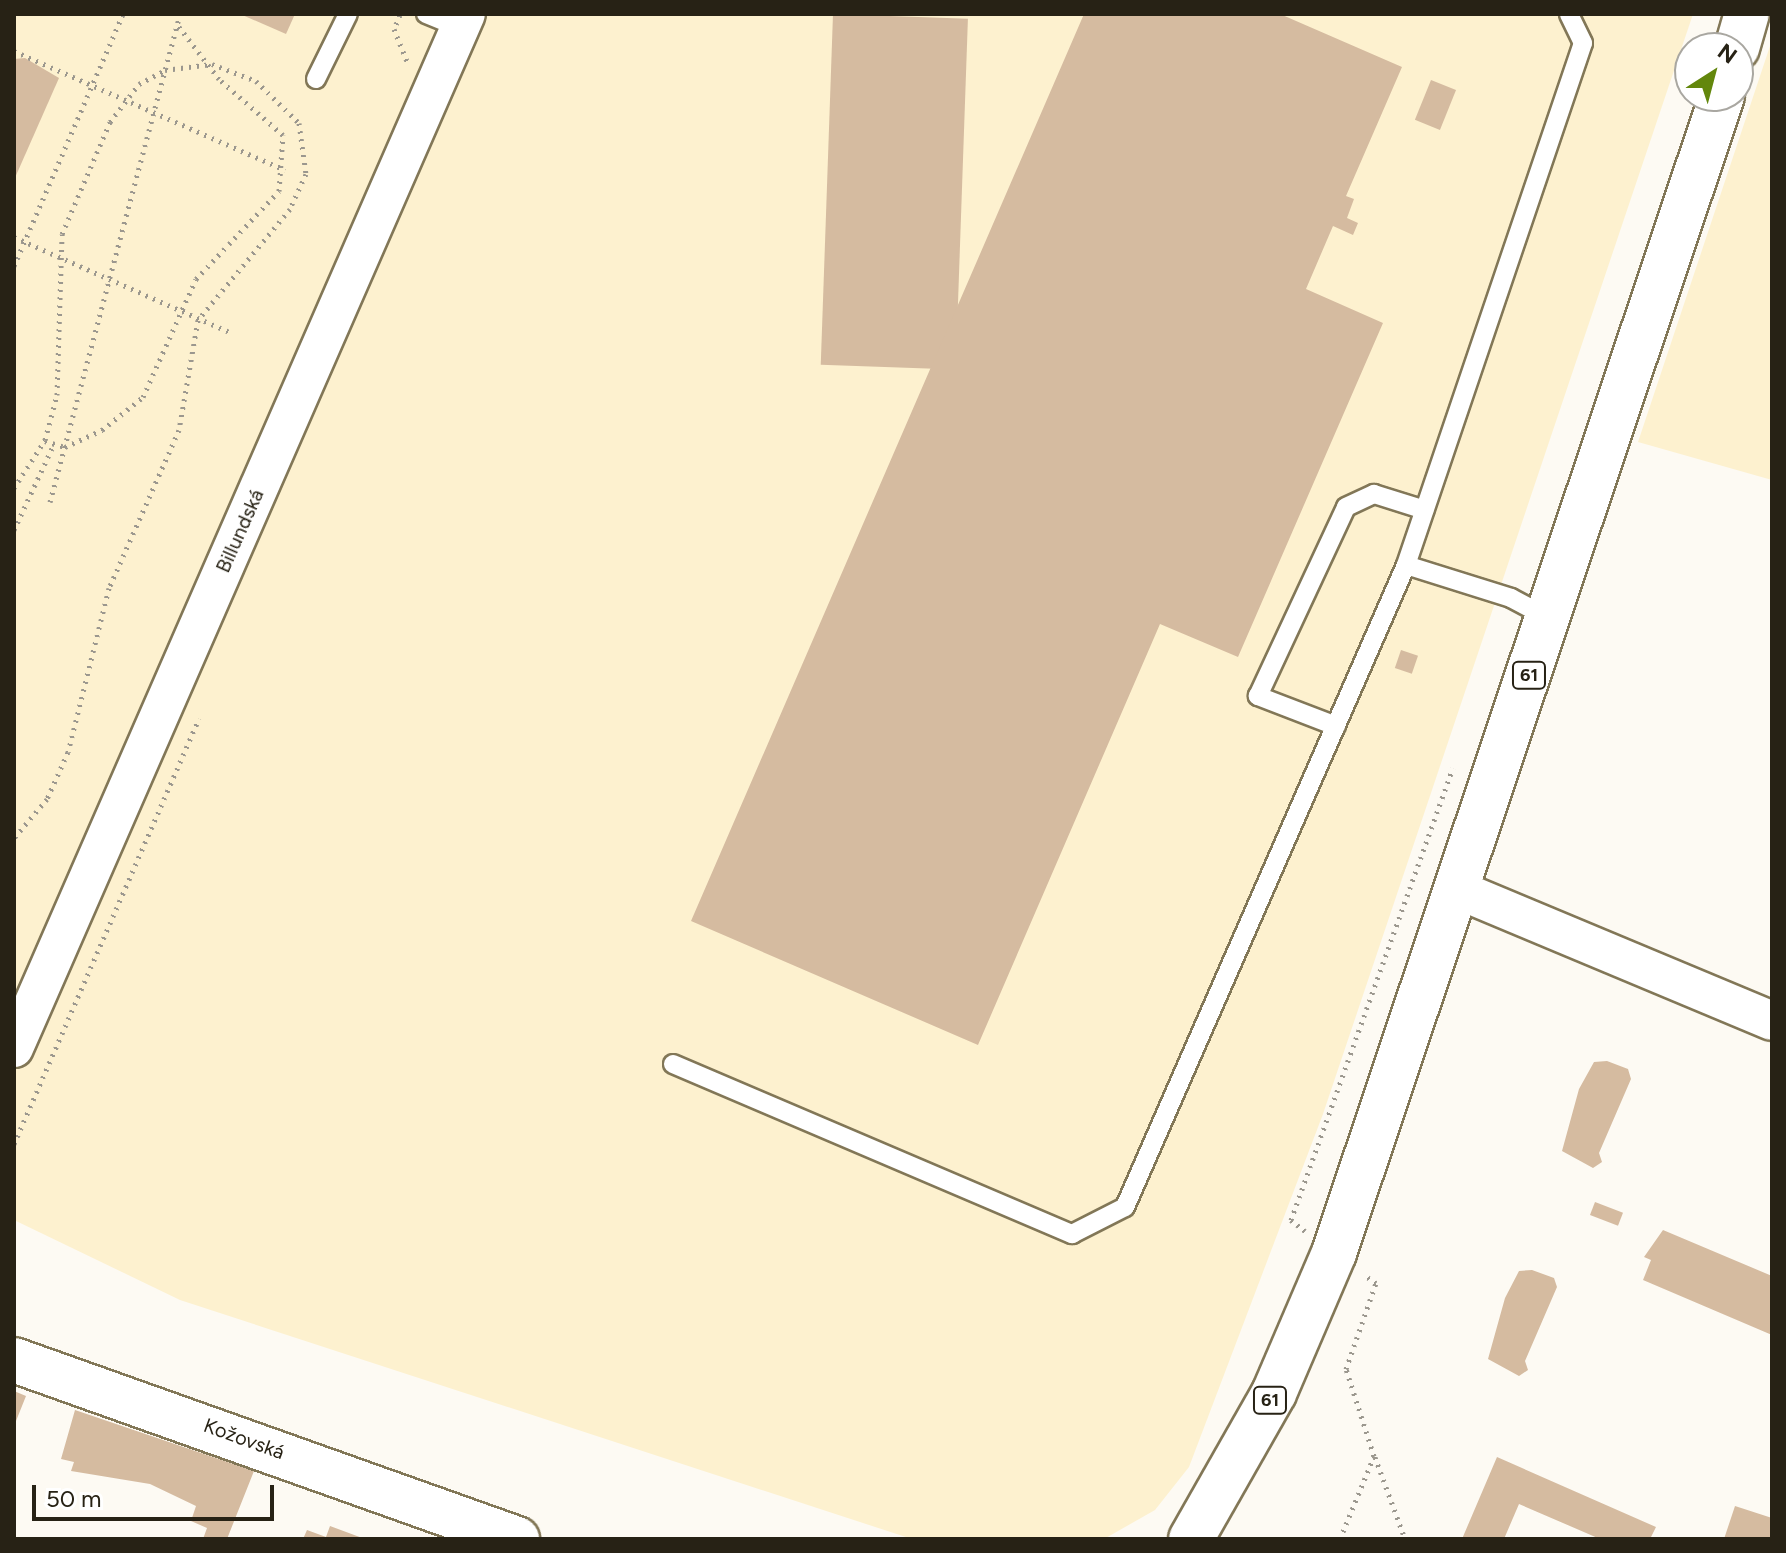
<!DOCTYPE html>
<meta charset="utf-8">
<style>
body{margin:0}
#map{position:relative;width:1786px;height:1553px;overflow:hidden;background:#fdfaf3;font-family:Figtree,sans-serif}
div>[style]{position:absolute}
.built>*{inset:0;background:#fdf1cf}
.building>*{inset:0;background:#d5bba0;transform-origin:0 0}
.path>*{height:5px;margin-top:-2.5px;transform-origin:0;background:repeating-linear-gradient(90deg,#9b978e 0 2px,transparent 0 8px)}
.roads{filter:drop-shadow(2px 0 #827757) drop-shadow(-2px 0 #827757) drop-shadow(0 2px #827757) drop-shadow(0 -2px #827757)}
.lane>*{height:18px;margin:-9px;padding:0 9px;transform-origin:9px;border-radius:9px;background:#fff}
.street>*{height:38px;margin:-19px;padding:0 19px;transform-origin:19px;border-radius:19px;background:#fff}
.secondary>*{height:44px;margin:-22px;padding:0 22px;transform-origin:22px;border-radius:22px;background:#fff}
.primary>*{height:44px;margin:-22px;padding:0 22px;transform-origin:22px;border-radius:22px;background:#fff}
span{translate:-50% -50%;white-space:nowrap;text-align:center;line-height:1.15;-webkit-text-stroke:6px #fff;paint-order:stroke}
.shield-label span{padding:2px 6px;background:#fff;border:2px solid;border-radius:6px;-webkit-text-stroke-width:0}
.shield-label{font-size:18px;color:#272215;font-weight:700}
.street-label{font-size:20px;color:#272215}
.frame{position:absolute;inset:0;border:16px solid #272215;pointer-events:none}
.north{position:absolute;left:1674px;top:32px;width:80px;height:80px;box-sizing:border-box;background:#fff;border:2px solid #a9a7a1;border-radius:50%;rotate:36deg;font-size:22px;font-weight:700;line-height:32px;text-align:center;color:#272215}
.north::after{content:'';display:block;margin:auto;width:28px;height:36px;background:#63870c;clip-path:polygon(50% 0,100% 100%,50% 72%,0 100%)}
.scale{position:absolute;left:32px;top:1485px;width:242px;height:36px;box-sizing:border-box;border:4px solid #272215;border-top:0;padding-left:10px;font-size:24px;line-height:28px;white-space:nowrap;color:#272215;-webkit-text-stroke:6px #fff;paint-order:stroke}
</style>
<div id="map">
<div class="built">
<i style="clip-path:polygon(14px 14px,1693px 14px,1323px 1114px,1189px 1467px,1155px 1510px,1104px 1539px,912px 1539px,180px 1300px,14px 1220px)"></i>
<i style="clip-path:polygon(1772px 40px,1772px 480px,1638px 442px)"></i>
</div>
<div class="building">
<i style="clip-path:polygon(240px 14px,295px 14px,286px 34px)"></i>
<i style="left:833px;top:14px;width:135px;height:351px;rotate:2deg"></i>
<i style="clip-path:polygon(1084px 14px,1280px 14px,1402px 67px,1346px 196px,1354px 199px,1347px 218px,1358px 223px,1353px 235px,1333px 226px,1306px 289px,1383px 323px,1238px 657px,1160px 624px,978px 1045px,691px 921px)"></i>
<i style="clip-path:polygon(25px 58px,59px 78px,14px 180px,14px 59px)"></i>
<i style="left:1431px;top:80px;width:27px;height:43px;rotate:22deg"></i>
<i style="left:1401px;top:650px;width:18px;height:19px;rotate:19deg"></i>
<i style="clip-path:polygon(1607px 1061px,1628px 1069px,1631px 1079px,1599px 1153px,1602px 1162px,1593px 1168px,1562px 1151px,1579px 1089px,1594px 1062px)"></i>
<i style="left:1595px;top:1202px;width:30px;height:14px;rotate:21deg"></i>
<i style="clip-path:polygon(1663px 1230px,1772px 1276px,1772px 1335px,1643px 1280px,1651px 1260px,1644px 1257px)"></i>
<i style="clip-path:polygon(1532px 1270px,1554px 1278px,1557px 1287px,1525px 1361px,1528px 1370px,1519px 1376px,1488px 1359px,1505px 1298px,1519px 1271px)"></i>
<i style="clip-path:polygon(14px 1391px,26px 1396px,14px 1426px)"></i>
<i style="clip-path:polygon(75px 1410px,254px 1471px,227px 1539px,203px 1539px,207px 1528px,191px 1521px,196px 1506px,150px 1484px,71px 1471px,74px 1462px,61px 1459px)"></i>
<i style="clip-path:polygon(1497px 1457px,1656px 1527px,1650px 1539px,1600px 1539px,1519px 1504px,1504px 1539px,1462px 1539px)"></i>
<i style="clip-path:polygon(1735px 1506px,1772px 1518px,1772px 1539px,1724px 1539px)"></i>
<i style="clip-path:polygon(330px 1526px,365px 1539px,303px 1539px,307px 1530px,326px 1537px)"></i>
</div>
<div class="path">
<i style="left:400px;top:15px;width:15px;rotate:113deg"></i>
<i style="left:394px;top:29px;width:35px;rotate:68deg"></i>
<i style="left:14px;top:51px;width:296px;rotate:23.7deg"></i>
<i style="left:14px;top:237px;width:238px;rotate:23.8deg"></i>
<i style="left:14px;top:266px;width:275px;rotate:-66.6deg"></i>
<i style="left:45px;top:441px;width:21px;rotate:17deg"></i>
<i style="left:65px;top:447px;width:41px;rotate:-24.7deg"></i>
<i style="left:102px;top:430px;width:53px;rotate:-38.8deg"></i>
<i style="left:143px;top:397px;width:129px;rotate:-65.8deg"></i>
<i style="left:196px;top:279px;width:121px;rotate:-46.7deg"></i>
<i style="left:279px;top:191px;width:56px;rotate:-85.9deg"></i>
<i style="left:283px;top:135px;width:85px;rotate:-138.8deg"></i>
<i style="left:219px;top:79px;width:69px;rotate:-127.4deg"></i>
<i style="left:14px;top:488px;width:57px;rotate:-57.1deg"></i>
<i style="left:45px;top:440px;width:47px;rotate:-75.1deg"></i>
<i style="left:57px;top:395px;width:161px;rotate:-88.2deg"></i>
<i style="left:62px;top:234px;width:122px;rotate:-66.8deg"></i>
<i style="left:110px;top:122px;width:48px;rotate:-52.7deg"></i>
<i style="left:139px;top:84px;width:30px;rotate:-28deg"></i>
<i style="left:165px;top:70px;width:47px;rotate:-7.3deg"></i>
<i style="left:212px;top:64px;width:47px;rotate:21.1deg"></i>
<i style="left:256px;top:81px;width:60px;rotate:44.3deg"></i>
<i style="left:299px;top:123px;width:51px;rotate:82.2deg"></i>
<i style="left:306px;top:174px;width:38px;rotate:115deg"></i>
<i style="left:290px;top:209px;width:144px;rotate:129.7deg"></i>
<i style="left:198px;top:320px;width:112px;rotate:99.8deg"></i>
<i style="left:179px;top:430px;width:173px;rotate:113.9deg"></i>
<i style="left:109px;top:588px;width:169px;rotate:104deg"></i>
<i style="left:68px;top:752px;width:51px;rotate:114.1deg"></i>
<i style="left:47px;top:799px;width:51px;rotate:130.2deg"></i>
<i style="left:50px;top:502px;width:505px;rotate:-75.08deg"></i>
<i style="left:14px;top:530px;width:95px;rotate:-65.1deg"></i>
<i style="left:14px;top:1144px;width:464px;rotate:-66.5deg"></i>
<i style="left:1305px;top:1231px;width:18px;rotate:-142deg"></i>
<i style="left:1291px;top:1220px;width:480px;rotate:-70.3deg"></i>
<i style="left:1375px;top:1457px;width:87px;rotate:69.9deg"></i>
<i style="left:1340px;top:1539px;width:90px;rotate:-67.7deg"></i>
<i style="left:1374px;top:1456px;width:91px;rotate:-107.8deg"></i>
<i style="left:1346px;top:1369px;width:91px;rotate:-70.8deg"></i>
<i style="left:1376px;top:1283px;width:14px;rotate:-146deg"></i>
</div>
<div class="roads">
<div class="lane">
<i style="left:426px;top:14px;width:37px;rotate:22deg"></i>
<i style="left:316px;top:79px;width:72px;rotate:-63.8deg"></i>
<i style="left:1406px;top:565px;width:110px;rotate:17.4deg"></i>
<i style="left:1511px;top:598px;width:40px;rotate:28deg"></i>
<i style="left:1336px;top:726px;width:84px;rotate:-159deg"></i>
<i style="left:1258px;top:696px;width:208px;rotate:-65deg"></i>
<i style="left:1346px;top:507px;width:31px;rotate:-25deg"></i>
<i style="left:1374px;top:494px;width:53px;rotate:17.4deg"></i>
<i style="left:673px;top:1064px;width:434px;rotate:23.1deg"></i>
<i style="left:1072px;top:1234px;width:59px;rotate:-27deg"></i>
<i style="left:1125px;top:1207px;width:701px;rotate:-66.36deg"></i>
<i style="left:1406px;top:565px;width:551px;rotate:-71.27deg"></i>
<i style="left:1583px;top:43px;width:32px;rotate:-116deg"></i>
</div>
<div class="street">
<i style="left:1459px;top:890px;width:339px;rotate:22.7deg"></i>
<i style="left:14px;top:1048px;width:1128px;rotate:-66.39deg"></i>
</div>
<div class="secondary">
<i style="left:14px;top:1360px;width:534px;rotate:19.59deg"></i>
</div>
<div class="primary">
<i style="left:1737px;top:48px;width:35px;rotate:-74deg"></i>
<i style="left:1191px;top:1539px;width:168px;rotate:-60.4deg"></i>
<i style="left:1274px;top:1393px;width:152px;rotate:-66.8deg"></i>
<i style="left:1334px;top:1253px;width:1220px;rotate:-71.46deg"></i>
</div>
</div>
<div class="shield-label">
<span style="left:1529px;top:675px">61</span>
<span style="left:1270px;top:1400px">61</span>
</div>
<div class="street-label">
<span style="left:240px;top:531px;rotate:-66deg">Billundská</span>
<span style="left:244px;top:1439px;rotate:20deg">Kožovská</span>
</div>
<div class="frame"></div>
<div class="north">N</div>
<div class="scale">50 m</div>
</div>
